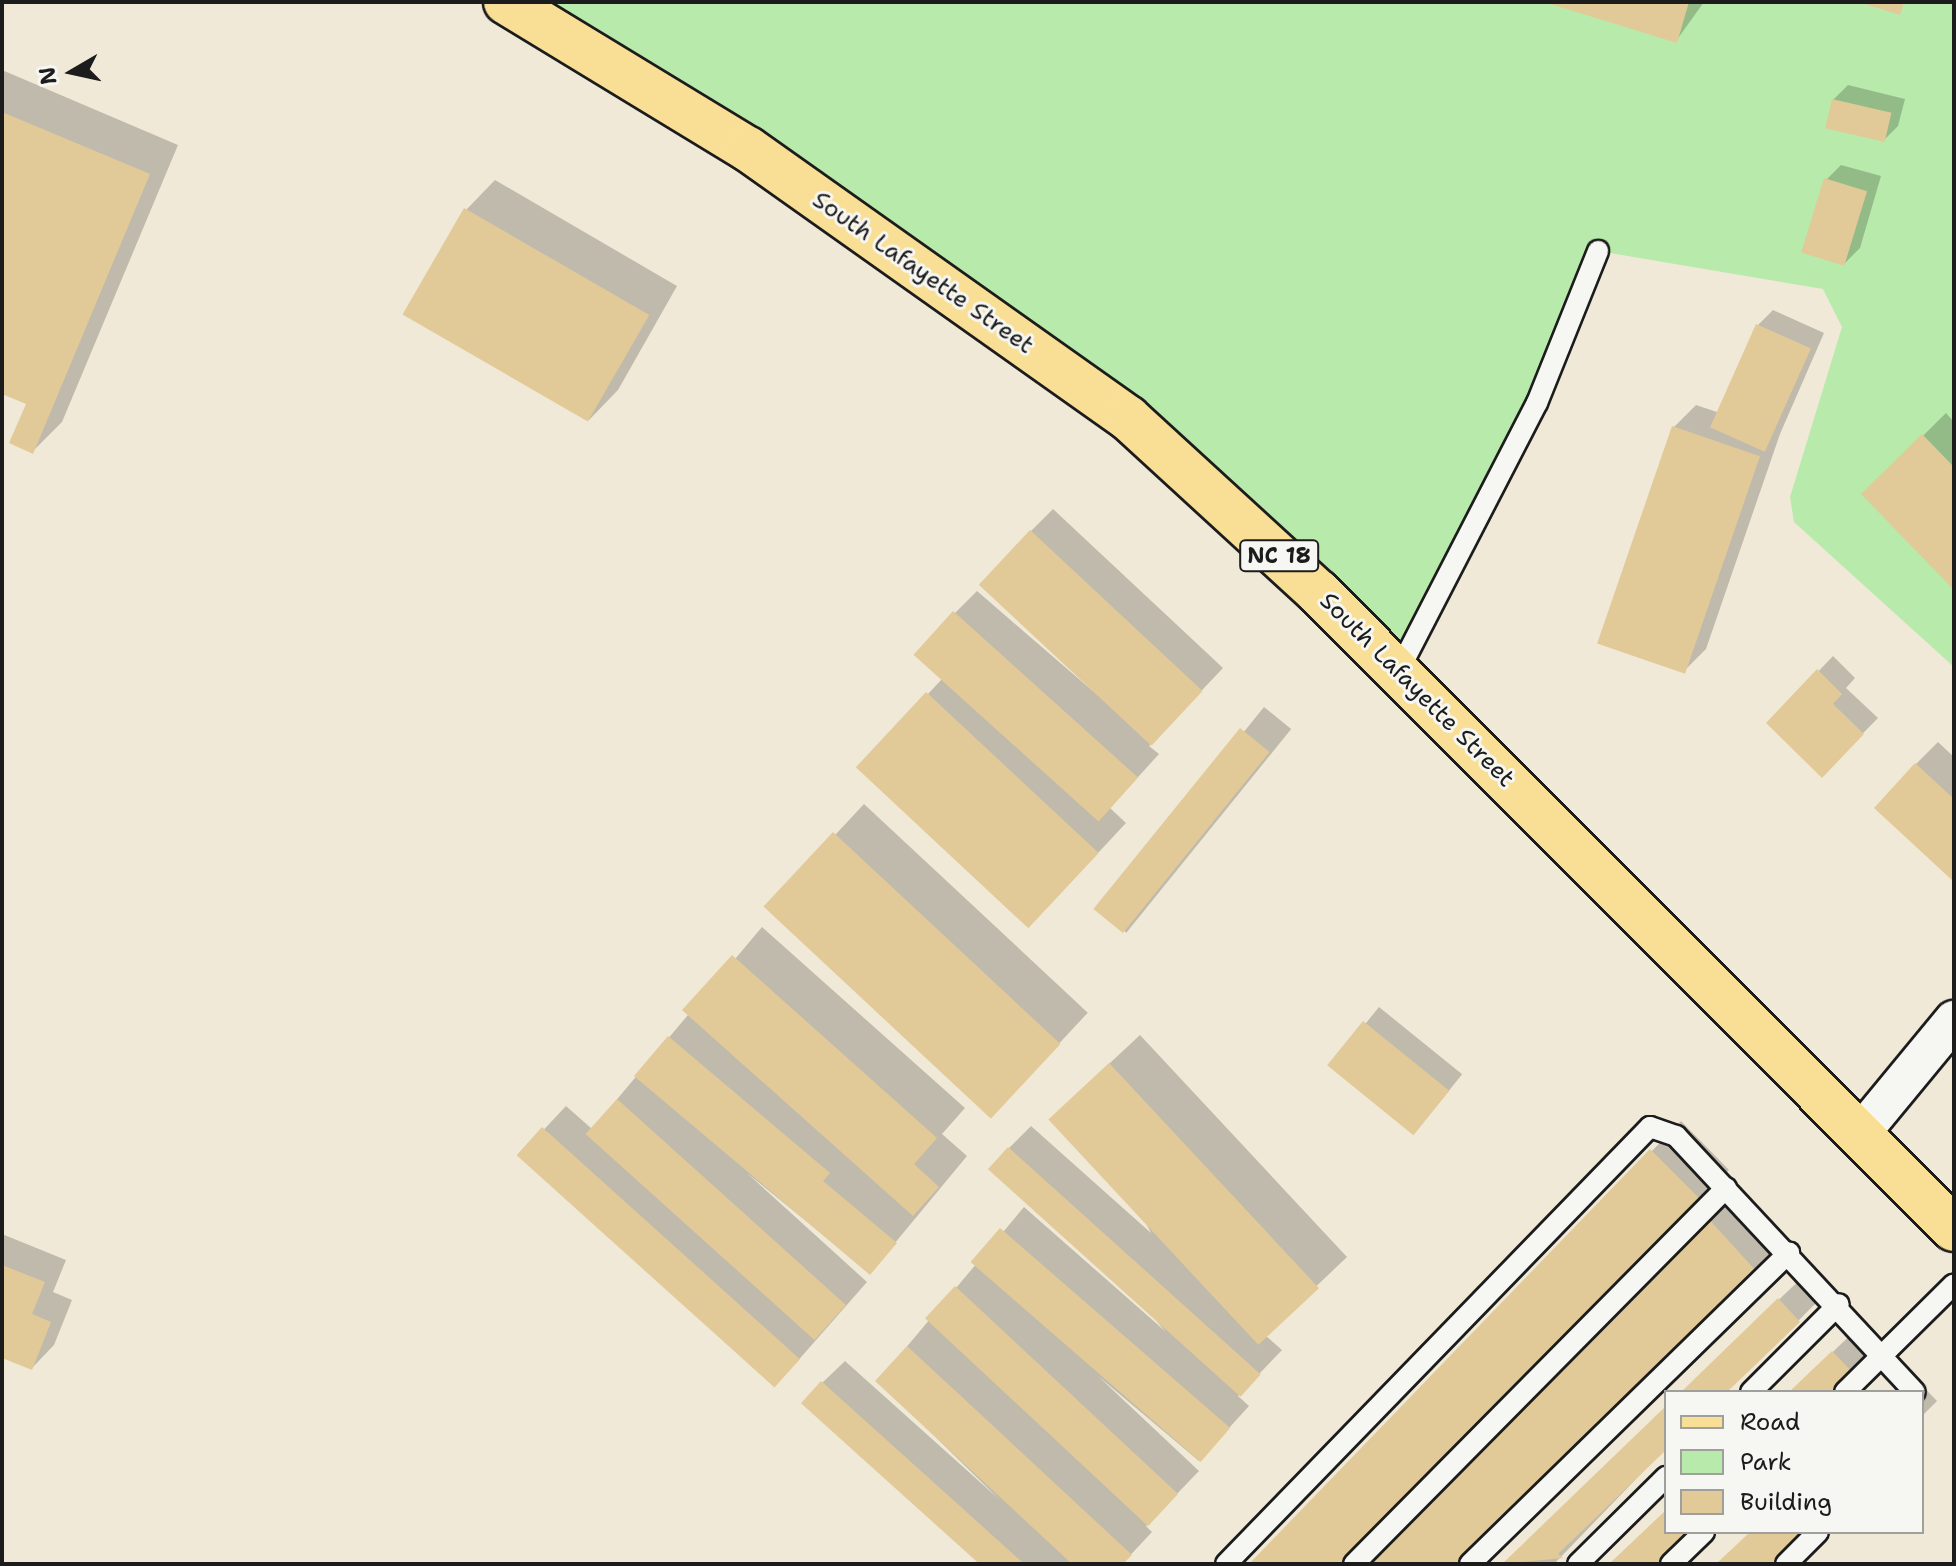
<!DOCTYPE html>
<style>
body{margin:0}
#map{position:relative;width:1956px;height:1566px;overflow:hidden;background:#f0e9d7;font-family:"Shantell Sans",sans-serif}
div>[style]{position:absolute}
.green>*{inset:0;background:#b7eaab}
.shadow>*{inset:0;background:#0003;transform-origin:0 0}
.building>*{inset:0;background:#e2ca98;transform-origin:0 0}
.roads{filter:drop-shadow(2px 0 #1c1c1c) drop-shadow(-2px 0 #1c1c1c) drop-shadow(0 2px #1c1c1c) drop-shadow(0 -2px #1c1c1c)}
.lane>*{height:20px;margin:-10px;padding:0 10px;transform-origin:10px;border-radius:10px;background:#f6f6f2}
.street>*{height:38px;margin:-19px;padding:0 19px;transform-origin:19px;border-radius:19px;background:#f6f6f2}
.primary>*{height:44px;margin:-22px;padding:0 22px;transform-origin:22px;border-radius:22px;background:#f9df96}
span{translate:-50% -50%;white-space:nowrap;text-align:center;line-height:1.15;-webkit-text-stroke:6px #f6f6f2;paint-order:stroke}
.shield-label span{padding:2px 6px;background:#f6f6f2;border:2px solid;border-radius:6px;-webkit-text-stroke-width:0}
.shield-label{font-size:22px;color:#1c1c1c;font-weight:700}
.street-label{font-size:24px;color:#1c1c1c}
.frame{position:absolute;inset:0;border:4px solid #1c1c1c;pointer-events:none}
.legend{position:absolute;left:1664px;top:1390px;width:260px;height:144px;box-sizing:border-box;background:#f6f6f2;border:2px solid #9f9f9c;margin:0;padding:10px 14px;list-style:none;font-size:24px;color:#1c1c1c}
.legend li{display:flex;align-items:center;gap:16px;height:40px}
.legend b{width:40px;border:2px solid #9f9f9c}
.north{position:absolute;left:32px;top:32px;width:80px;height:80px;-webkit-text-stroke:6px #f6f6f2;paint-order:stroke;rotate:261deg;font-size:22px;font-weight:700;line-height:32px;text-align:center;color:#1c1c1c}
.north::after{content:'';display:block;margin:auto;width:28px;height:36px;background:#1c1c1c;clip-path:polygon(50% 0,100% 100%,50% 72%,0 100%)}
</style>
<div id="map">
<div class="green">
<i style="clip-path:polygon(506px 2px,1954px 2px,1954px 667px,1794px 522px,1790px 497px,1842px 327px,1823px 289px,1598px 251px,1537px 403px,1398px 671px,1128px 418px)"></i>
</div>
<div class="shadow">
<i style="clip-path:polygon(1548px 2px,1704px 2px,1676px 41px)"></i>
<i style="clip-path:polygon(2px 70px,178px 145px,62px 422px,33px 451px,28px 403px,2px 391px)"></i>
<i style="clip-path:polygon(1848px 85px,1905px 99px,1898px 126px,1883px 141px,1833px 100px)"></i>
<i style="clip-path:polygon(1841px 165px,1881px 176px,1860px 248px,1845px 263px,1826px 180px)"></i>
<i style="clip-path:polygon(495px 180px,677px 286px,618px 390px,589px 420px,466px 210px)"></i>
<i style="clip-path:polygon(1773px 310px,1824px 333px,1780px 434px,1706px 649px,1683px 672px,1674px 427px,1696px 405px,1720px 413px,1758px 325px)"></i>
<i style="clip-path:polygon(1946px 413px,1954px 422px,1952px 586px,1864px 494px)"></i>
<i style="clip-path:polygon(1053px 509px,1223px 668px,1149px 746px,1159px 754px,1110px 808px,1126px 823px,1056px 898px,928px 694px,942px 679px,955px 613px,977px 591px,1123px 717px,1031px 531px)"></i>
<i style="clip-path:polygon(1833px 656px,1855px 678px,1846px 688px,1878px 718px,1822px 775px,1769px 723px)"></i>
<i style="left:1264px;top:707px;width:35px;height:262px;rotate:39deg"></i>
<i style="clip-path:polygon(1938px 742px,1954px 757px,1954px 879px,1916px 764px)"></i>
<i style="left:864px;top:804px;width:306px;height:141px;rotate:43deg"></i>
<i style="clip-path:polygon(762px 927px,965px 1108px,942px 1134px,967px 1156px,870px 1273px,747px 1173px,867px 1282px,795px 1364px,520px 1155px,566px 1106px,592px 1129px)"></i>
<i style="left:1379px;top:1007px;width:107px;height:76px;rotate:39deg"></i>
<i style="clip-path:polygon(1140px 1035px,1347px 1257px,1265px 1335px,1282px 1350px,1238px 1396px,1249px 1406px,1199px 1461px,1098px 1376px,1199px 1471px,1146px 1526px,1152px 1532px,1122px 1564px,983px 1564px,822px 1383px,845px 1361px,1000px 1500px,878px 1381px,1024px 1207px,1165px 1331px,1009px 1148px,1031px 1126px,1151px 1233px,1080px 1091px)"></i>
<i style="clip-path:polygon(1681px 1121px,1729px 1170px,1342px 1564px,1252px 1564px)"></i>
<i style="clip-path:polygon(1736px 1188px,1785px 1242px,1458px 1564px,1363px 1564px)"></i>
<i style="clip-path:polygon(2px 1234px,66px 1260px,53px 1292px,72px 1300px,54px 1345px,32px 1368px,2px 1356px)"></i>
<i style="clip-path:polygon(1809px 1271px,1828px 1291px,1799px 1320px,1724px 1392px,1682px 1392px)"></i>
<i style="clip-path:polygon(1863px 1323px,1884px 1346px,1837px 1392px,1791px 1392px)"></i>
<i style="clip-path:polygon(1914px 1377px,1937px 1401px,1922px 1416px,1922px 1392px,1898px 1392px)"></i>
<i style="clip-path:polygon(1666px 1408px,1666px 1448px,1554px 1564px,1503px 1564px)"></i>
</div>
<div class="building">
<i style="clip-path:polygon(1544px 2px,1689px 2px,1677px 43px)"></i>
<i style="clip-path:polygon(1859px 2px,1904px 2px,1900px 15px)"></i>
<i style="left:1832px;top:99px;width:61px;height:30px;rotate:13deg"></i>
<i style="clip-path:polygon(2px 112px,150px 174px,33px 454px,9px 443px,26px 404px,2px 394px)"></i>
<i style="left:1824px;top:178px;width:45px;height:78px;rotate:17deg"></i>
<i style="left:464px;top:208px;width:214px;height:123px;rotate:30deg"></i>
<i style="left:1756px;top:324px;width:60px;height:113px;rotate:24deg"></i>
<i style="left:1672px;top:426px;width:93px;height:230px;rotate:19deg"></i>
<i style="clip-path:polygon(1922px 434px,1954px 467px,1952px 588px,1861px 494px)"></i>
<i style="left:1030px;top:530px;width:236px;height:75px;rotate:43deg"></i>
<i style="left:953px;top:611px;width:249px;height:59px;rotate:42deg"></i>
<i style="clip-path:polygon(1817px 669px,1842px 694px,1833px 704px,1864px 734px,1822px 778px,1766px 723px)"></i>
<i style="left:926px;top:692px;width:236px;height:103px;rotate:43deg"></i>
<i style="left:1240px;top:728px;width:38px;height:233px;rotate:39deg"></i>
<i style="clip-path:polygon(1915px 763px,1954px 799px,1954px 882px,1874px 808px)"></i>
<i style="left:833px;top:832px;width:311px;height:102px;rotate:43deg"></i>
<i style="clip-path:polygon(732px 955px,937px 1138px,914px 1164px,939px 1187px,913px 1216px,682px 1010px)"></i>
<i style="left:1363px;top:1021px;width:111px;height:57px;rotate:39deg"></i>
<i style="clip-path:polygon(668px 1036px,830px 1173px,823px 1181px,897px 1243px,870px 1275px,634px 1076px)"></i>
<i style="left:1109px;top:1063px;width:308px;height:83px;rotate:47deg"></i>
<i style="left:617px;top:1099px;width:308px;height:47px;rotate:42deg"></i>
<i style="left:542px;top:1127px;width:347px;height:38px;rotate:42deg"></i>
<i style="left:1008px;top:1147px;width:340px;height:30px;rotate:42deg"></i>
<i style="clip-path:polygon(1650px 1149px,1701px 1200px,1344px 1564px,1249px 1564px)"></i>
<i style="clip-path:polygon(1706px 1216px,1757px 1272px,1460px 1564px,1360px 1564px)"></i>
<i style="left:1000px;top:1228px;width:305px;height:45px;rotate:41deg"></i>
<i style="clip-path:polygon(2px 1265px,45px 1282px,32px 1314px,51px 1322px,32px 1370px,2px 1358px)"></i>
<i style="left:955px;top:1286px;width:305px;height:44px;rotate:43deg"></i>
<i style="clip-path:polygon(1778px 1298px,1800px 1322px,1727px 1392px,1681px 1392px)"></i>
<i style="clip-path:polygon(907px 1346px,1132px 1555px,1123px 1564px,1072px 1564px,875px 1381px)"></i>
<i style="clip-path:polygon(1832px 1351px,1856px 1376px,1840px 1392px,1789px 1392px)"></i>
<i style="left:821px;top:1381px;width:274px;height:30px;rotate:42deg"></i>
<i style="clip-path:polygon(1666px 1406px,1666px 1450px,1558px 1554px,1563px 1558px,1502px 1564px)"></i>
<i style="clip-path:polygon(1666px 1510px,1666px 1532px,1694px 1532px,1660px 1564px,1609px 1564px)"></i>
<i style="clip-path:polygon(1750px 1532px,1804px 1532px,1771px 1564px,1716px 1564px)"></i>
</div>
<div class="roads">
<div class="lane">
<i style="left:1398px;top:672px;width:303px;rotate:-62.7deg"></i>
<i style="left:1537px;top:403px;width:164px;rotate:-68.1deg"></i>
<i style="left:1751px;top:1392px;width:124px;rotate:-45deg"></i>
<i style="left:1845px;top:1392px;width:153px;rotate:-44.7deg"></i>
<i style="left:1226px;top:1564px;width:609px;rotate:-45.87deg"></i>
<i style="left:1650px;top:1127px;width:28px;rotate:19deg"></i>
<i style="left:1676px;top:1136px;width:350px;rotate:47deg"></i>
<i style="left:1354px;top:1564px;width:529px;rotate:-45.31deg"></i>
<i style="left:1470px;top:1564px;width:446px;rotate:-44.3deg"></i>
<i style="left:1578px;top:1564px;width:124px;rotate:-44.7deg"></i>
<i style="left:1671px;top:1564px;width:46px;rotate:-44.1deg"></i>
<i style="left:1786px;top:1564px;width:45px;rotate:-45deg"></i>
</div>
<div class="street">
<i style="left:1860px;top:1134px;width:148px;rotate:-50.5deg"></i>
</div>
<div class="primary">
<i style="left:506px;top:2px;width:283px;rotate:31.3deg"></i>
<i style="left:748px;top:149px;width:466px;rotate:35.3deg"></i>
<i style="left:1128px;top:418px;width:258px;rotate:42.5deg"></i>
<i style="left:1318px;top:592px;width:900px;rotate:45.05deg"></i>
</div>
</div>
<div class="shield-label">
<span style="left:1279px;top:556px">NC 18</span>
</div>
<div class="street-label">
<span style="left:923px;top:273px;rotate:35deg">South Lafayette Street</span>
<span style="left:1417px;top:690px;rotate:45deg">South Lafayette Street</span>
</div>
<div class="frame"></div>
<ul class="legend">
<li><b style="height:10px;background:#f9df96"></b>Road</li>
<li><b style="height:22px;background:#b7eaab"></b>Park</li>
<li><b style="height:22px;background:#e2ca98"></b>Building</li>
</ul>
<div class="north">N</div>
</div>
